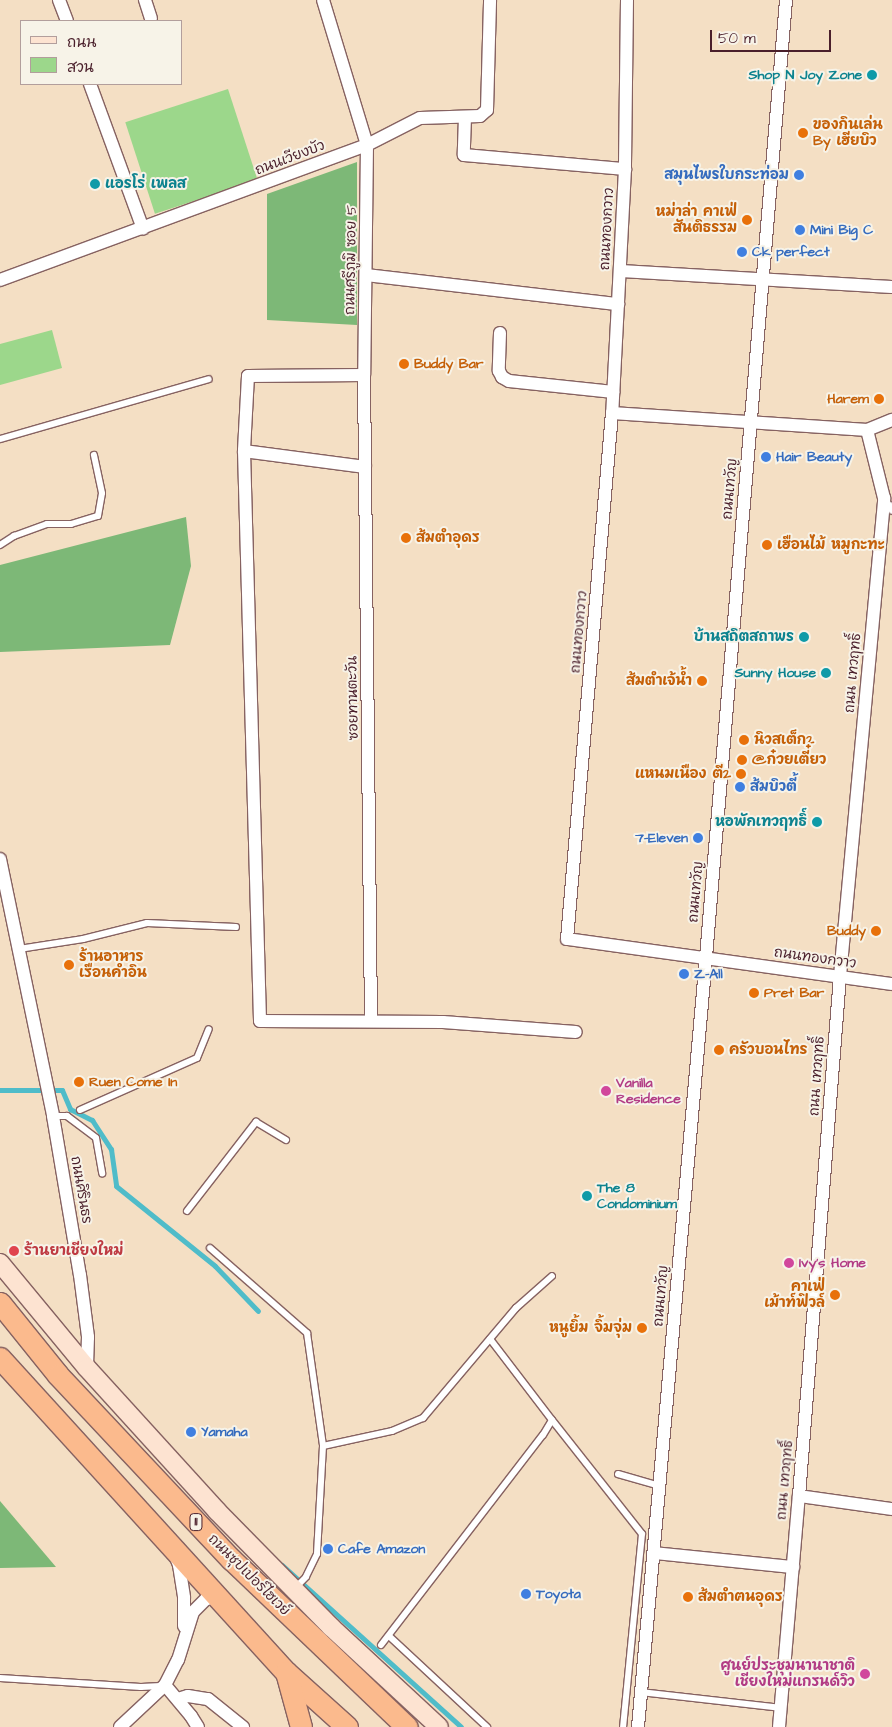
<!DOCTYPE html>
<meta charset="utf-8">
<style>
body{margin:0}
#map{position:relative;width:892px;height:1727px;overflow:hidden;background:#f4dfc4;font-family:"Architects Daughter","Playpen Sans Thai",sans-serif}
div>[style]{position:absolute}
.green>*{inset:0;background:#9cd78b;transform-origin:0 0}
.forest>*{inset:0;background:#7db877}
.stream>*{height:5px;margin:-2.5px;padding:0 2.5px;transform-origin:2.5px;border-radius:2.5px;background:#4fbcc9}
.roads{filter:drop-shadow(1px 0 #866261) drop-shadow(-1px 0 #866261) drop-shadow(0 1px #866261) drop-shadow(0 -1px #866261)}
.service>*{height:6px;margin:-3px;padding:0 3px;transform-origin:3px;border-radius:3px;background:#fff}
.minor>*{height:12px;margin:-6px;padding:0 6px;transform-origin:6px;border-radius:6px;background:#fff}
.secondary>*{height:18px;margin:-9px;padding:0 9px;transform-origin:9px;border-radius:9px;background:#fde3d1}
.trunk>*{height:21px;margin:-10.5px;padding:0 10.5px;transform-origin:10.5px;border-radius:10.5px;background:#fbba8d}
.dots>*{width:14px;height:14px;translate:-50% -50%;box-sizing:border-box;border:2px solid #f7f3e8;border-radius:50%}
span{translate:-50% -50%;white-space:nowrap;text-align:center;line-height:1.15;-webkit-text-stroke:4px #f7f3e8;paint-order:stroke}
.shield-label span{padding:1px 4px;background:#f7f3e8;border:1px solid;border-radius:4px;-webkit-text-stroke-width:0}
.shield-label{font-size:12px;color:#4a1f2b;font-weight:700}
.culture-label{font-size:14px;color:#0d838f;font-weight:700}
.right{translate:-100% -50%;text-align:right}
.left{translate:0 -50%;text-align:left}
.food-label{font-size:14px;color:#c56008;font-weight:700}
.street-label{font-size:14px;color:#4a1f2b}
.shop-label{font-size:14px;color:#366cbe;font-weight:700}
.hotel-label{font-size:14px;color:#b23c85;font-weight:700}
.health-label{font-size:14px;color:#be3a42;font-weight:700}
.legend{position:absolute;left:20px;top:20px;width:162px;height:65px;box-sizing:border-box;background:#f7f3e8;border:1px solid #b29e9c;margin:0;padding:6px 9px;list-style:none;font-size:15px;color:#4a1f2b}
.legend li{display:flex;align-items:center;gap:10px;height:25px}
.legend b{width:25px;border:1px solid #b29e9c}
.scale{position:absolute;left:710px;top:30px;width:121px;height:22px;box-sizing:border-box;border:2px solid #4a1f2b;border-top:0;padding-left:6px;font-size:15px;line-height:18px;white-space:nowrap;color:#4a1f2b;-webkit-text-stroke:4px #f7f3e8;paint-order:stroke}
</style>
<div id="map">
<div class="green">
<i style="left:228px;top:89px;width:96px;height:108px;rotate:72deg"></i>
<i style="clip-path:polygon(52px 330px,62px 368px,0 385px,0 344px)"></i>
</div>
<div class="forest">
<i style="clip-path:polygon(357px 162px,357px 325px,267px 320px,267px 194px)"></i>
<i style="clip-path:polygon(186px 517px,191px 566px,170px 645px,0 652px,0 565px)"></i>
<i style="clip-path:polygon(0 1501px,56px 1567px,0 1568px)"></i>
</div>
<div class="stream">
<i style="left:0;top:1090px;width:62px"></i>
<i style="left:62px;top:1090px;width:21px;rotate:67deg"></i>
<i style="left:70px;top:1109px;width:25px;rotate:27deg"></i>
<i style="left:92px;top:1120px;width:35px;rotate:57deg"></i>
<i style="left:111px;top:1149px;width:37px;rotate:82deg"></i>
<i style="left:116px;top:1186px;width:127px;rotate:38.9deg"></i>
<i style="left:215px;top:1266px;width:62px;rotate:46.3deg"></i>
<i style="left:282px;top:1565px;width:241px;rotate:42.1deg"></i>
</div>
<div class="roads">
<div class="service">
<i style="left:0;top:439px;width:217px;rotate:-16deg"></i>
<i style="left:890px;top:505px;width:6px;rotate:72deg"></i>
<i style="left:0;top:545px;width:17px;rotate:-33deg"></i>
<i style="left:14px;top:536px;width:35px;rotate:-20deg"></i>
<i style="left:47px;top:524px;width:24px"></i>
<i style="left:71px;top:524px;width:28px;rotate:-17deg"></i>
<i style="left:98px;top:516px;width:23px;rotate:-80deg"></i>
<i style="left:102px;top:493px;width:39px;rotate:-102deg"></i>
<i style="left:19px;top:949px;width:65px;rotate:-8.9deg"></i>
<i style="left:83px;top:939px;width:66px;rotate:-14deg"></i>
<i style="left:147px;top:923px;width:89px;rotate:2.6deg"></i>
<i style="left:80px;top:1110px;width:128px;rotate:-24deg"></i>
<i style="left:197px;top:1058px;width:31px;rotate:-68deg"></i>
<i style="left:53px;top:1116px;width:14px"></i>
<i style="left:67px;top:1116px;width:36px;rotate:37deg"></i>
<i style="left:96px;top:1138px;width:36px;rotate:80deg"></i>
<i style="left:187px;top:1211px;width:113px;rotate:-52.2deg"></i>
<i style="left:256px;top:1122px;width:35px;rotate:31deg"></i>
<i style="left:210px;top:1248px;width:129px;rotate:41.2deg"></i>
<i style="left:307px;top:1333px;width:114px;rotate:81.9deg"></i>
<i style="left:323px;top:1446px;width:108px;rotate:93.2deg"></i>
<i style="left:317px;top:1554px;width:25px;rotate:116deg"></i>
<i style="left:306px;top:1577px;width:17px;rotate:135deg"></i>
<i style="left:552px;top:1420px;width:145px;rotate:51.7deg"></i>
<i style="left:642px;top:1534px;width:194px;rotate:95.6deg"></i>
<i style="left:323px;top:1446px;width:71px;rotate:-12.3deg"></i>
<i style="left:392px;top:1431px;width:34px;rotate:-23deg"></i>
<i style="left:423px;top:1418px;width:144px;rotate:-49.8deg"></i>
<i style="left:516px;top:1308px;width:48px;rotate:-41.6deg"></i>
<i style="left:618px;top:1474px;width:44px;rotate:15.9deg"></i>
<i style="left:389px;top:1636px;width:134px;rotate:42.9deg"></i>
<i style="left:381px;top:1645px;width:265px;rotate:-52.4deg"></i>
<i style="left:543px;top:1435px;width:17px;rotate:-59deg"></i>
<i style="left:552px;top:1420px;width:102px;rotate:-127.4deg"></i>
<i style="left:0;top:1678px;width:141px;rotate:3.7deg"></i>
<i style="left:141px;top:1687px;width:20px;rotate:-3deg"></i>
<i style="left:641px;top:1692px;width:141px;rotate:6.5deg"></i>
</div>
<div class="minor">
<i style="left:59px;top:0;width:22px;rotate:69deg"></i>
<i style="left:145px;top:0;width:19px;rotate:72deg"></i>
<i style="left:323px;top:0;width:152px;rotate:73.1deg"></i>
<i style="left:367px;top:145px;width:230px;rotate:90.7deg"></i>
<i style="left:364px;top:375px;width:646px;rotate:89.38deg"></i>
<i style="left:627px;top:0;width:169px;rotate:90.7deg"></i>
<i style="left:625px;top:169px;width:244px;rotate:93deg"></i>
<i style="left:612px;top:413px;width:528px;rotate:94.89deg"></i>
<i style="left:567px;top:939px;width:328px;rotate:7.9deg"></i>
<i style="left:90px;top:84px;width:154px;rotate:69.9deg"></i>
<i style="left:465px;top:117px;width:38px;rotate:92deg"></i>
<i style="left:464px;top:155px;width:162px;rotate:5deg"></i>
<i style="left:621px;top:271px;width:271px;rotate:3.4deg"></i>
<i style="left:366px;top:275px;width:254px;rotate:6.6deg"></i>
<i style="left:0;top:280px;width:391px;rotate:-20.2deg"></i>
<i style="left:367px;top:145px;width:59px;rotate:-27deg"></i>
<i style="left:420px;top:118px;width:60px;rotate:-1.9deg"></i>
<i style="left:480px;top:116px;width:9px;rotate:-41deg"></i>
<i style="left:487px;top:110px;width:110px;rotate:-88.4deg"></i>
<i style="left:500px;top:333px;width:38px;rotate:92deg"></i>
<i style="left:499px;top:371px;width:7px;rotate:63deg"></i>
<i style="left:502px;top:377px;width:8px;rotate:30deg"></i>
<i style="left:509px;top:381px;width:105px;rotate:6deg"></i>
<i style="left:364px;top:375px;width:116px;rotate:179.5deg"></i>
<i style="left:248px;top:376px;width:75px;rotate:93.1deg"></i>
<i style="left:244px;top:451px;width:570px;rotate:88.39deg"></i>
<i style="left:260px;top:1021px;width:183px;rotate:0.3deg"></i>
<i style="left:443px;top:1022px;width:133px;rotate:4.3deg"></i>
<i style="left:612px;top:413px;width:256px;rotate:3.8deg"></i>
<i style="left:867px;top:430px;width:27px;rotate:-22deg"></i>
<i style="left:244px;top:451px;width:122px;rotate:7.5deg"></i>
<i style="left:0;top:859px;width:262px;rotate:78.3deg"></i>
<i style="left:53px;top:1116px;width:161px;rotate:80.4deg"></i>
<i style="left:80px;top:1275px;width:63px;rotate:82.6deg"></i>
<i style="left:88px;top:1337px;width:31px;rotate:92deg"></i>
<i style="left:799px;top:1496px;width:94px;rotate:8deg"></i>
<i style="left:654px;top:1553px;width:140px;rotate:5.8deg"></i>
<i style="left:175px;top:1555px;width:11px;rotate:68deg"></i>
<i style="left:179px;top:1565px;width:33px;rotate:81deg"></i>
<i style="left:184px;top:1598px;width:28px;rotate:90deg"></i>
<i style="left:165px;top:1685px;width:40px;rotate:50deg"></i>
<i style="left:191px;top:1716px;width:13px;rotate:58deg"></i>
<i style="left:178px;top:1699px;width:10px;rotate:-17deg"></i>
<i style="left:188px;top:1696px;width:20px;rotate:9deg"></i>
<i style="left:208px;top:1699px;width:45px;rotate:38.7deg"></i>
<i style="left:120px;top:1727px;width:62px;rotate:-43deg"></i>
<i style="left:165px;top:1685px;width:28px;rotate:-63deg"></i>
<i style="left:178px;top:1660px;width:50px;rotate:-72.6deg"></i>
<i style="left:193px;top:1612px;width:18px;rotate:-45deg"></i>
<i style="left:206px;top:1599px;width:12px;rotate:-9deg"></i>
<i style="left:638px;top:1727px;width:773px;rotate:-84.95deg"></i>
<i style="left:706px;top:957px;width:960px;rotate:-85.22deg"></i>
<i style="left:779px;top:1727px;width:232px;rotate:-85.1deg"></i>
<i style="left:799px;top:1496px;width:522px;rotate:-85.49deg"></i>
<i style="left:840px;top:976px;width:480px;rotate:-84.7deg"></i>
<i style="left:884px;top:498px;width:70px;rotate:-104deg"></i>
</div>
<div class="secondary">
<i style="left:0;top:1263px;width:136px;rotate:50.4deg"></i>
<i style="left:87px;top:1368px;width:193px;rotate:47.7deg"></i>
<i style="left:217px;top:1511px;width:163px;rotate:45.5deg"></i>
<i style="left:331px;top:1627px;width:147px;rotate:42.8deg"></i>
</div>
<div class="trunk">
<i style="left:0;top:1303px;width:92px;rotate:51.1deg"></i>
<i style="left:58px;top:1375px;width:253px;rotate:46.8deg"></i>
<i style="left:231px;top:1559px;width:243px;rotate:43.7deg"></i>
<i style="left:0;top:1358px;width:425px;rotate:47.7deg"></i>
<i style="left:286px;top:1672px;width:82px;rotate:42deg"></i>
<i style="left:286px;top:1672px;width:57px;rotate:74.7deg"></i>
</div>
</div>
<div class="dots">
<i style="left:872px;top:75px;background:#0f9aa8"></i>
<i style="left:803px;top:133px;background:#e8710a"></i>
<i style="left:799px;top:175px;background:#3f7fe0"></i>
<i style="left:95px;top:184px;background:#0f9aa8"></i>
<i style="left:747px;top:220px;background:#e8710a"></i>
<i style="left:800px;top:230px;background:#3f7fe0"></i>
<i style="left:742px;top:252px;background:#3f7fe0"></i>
<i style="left:404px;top:364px;background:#e8710a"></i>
<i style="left:879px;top:399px;background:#e8710a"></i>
<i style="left:766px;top:457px;background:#3f7fe0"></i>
<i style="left:406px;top:538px;background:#e8710a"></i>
<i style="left:767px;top:545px;background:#e8710a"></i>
<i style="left:804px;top:637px;background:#0f9aa8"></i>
<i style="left:826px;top:673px;background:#0f9aa8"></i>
<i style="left:702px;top:681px;background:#e8710a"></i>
<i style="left:744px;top:740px;background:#e8710a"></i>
<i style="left:742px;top:760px;background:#e8710a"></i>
<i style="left:741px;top:774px;background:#e8710a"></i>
<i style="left:740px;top:787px;background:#3f7fe0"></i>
<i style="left:817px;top:822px;background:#0f9aa8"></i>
<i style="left:698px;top:838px;background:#3f7fe0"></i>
<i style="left:876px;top:931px;background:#e8710a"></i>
<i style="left:69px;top:965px;background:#e8710a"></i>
<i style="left:684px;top:974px;background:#3f7fe0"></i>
<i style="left:754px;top:993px;background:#e8710a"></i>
<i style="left:719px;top:1050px;background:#e8710a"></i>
<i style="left:79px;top:1082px;background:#e8710a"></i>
<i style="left:606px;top:1091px;background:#d1479c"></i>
<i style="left:587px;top:1196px;background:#0f9aa8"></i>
<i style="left:14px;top:1251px;background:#e0444e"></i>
<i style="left:789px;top:1263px;background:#d1479c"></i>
<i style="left:835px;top:1295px;background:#e8710a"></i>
<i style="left:642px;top:1328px;background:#e8710a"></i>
<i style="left:191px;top:1432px;background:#3f7fe0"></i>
<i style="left:328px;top:1549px;background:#3f7fe0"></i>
<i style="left:526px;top:1594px;background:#3f7fe0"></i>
<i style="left:688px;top:1597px;background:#e8710a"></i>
<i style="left:865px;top:1674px;background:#d1479c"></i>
</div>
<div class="shield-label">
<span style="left:196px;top:1522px">11</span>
</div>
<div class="culture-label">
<span class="right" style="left:862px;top:75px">Shop N Joy Zone</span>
<span class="left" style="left:105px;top:184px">แอรโร่ เพลส</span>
<span class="right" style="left:794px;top:637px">บ้านสถิตสถาพร</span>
<span class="right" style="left:816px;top:673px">Sunny House</span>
<span class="right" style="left:807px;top:822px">หอพักเทวฤทธิ์</span>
<span class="left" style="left:597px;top:1196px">The 8<br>Condominium</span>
</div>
<div class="food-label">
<span class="left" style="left:813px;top:133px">ของกินเล่น<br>By เฮียบิว</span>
<span class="right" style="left:737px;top:220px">หม่าล่า คาเฟ่<br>สันติธรรม</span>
<span class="left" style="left:414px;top:364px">Buddy Bar</span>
<span class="right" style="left:869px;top:399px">Harem</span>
<span class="left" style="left:416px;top:538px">ส้มตำอุดร</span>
<span class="left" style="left:777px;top:545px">เฮือนไม้ หมูกะทะ</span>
<span class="right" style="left:692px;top:681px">ส้มตำเจ้น้ำ</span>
<span class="left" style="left:754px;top:740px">นิวสเต็ก2</span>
<span class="left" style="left:752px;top:760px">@ก๋วยเตี๋ยว</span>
<span class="right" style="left:731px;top:774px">แหนมเนือง ตี2</span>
<span class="right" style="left:866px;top:931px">Buddy</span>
<span class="left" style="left:79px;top:965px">ร้านอาหาร<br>เรือนคำอิน</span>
<span class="left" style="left:764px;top:993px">Pret Bar</span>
<span class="left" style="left:729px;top:1050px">ครัวบอนไทร</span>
<span class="left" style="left:89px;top:1082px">Ruen Come In</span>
<span class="right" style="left:825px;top:1295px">คาเฟ่<br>เม้าท์ฟิวล์</span>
<span class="right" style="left:632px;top:1328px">หนูยิ้ม จิ้มจุ่ม</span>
<span class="left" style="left:698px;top:1597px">ส้มตำฅนอุดร</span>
</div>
<div class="street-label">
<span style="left:290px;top:158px;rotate:-21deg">ถนนเวียงบัว</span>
<span style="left:607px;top:229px;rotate:-87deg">ถนนทองกวาว</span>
<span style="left:351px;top:260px;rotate:-89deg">ถนนศรีภูมิ ซอย 5</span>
<span style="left:730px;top:489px;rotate:-85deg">ถนนเทวัญ</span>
<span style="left:579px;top:632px;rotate:-85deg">ถนนทองกวาว</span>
<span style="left:853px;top:673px;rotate:-85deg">ถนน เทวฤทธิ์</span>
<span style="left:353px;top:698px;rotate:-91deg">ซอยทานตะวัน</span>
<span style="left:696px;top:892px;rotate:-85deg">ถนนเทวัญ</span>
<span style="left:815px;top:958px;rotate:8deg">ถนนทองกวาว</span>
<span style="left:817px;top:1076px;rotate:-86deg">ถนน เทวฤทธิ์</span>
<span style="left:81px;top:1190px;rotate:80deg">ถนนศิรินธร</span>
<span style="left:661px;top:1296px;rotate:-85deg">ถนนเทวัญ</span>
<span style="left:785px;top:1480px;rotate:-85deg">ถนน เทวฤทธิ์</span>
<span style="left:249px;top:1575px;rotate:45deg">ถนนซุปเปอร์ไฮเวย์</span>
</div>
<div class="shop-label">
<span class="right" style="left:789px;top:175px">สมุนไพรใบกระท่อม</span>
<span class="left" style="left:810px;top:230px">Mini Big C</span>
<span class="left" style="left:752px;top:252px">Ck perfect</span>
<span class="left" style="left:776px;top:457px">Hair Beauty</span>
<span class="left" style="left:750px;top:787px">ส้มบิวตี้</span>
<span class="right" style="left:688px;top:838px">7-Eleven</span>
<span class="left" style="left:694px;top:974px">Z-All</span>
<span class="left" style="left:201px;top:1432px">Yamaha</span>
<span class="left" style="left:338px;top:1549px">Cafe Amazon</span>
<span class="left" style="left:536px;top:1594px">Toyota</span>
</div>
<div class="hotel-label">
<span class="left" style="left:616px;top:1091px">Vanilla<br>Residence</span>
<span class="left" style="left:799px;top:1263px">Ivy's Home</span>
<span class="right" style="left:855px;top:1674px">ศูนย์ประชุมนานาชาติ<br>เชียงใหม่แกรนด์วิว</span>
</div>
<div class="health-label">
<span class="left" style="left:24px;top:1251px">ร้านยาเชียงใหม่</span>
</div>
<ul class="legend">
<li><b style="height:6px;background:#fde3d1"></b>ถนน</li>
<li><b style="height:14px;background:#9cd78b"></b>สวน</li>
</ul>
<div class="scale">50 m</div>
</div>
